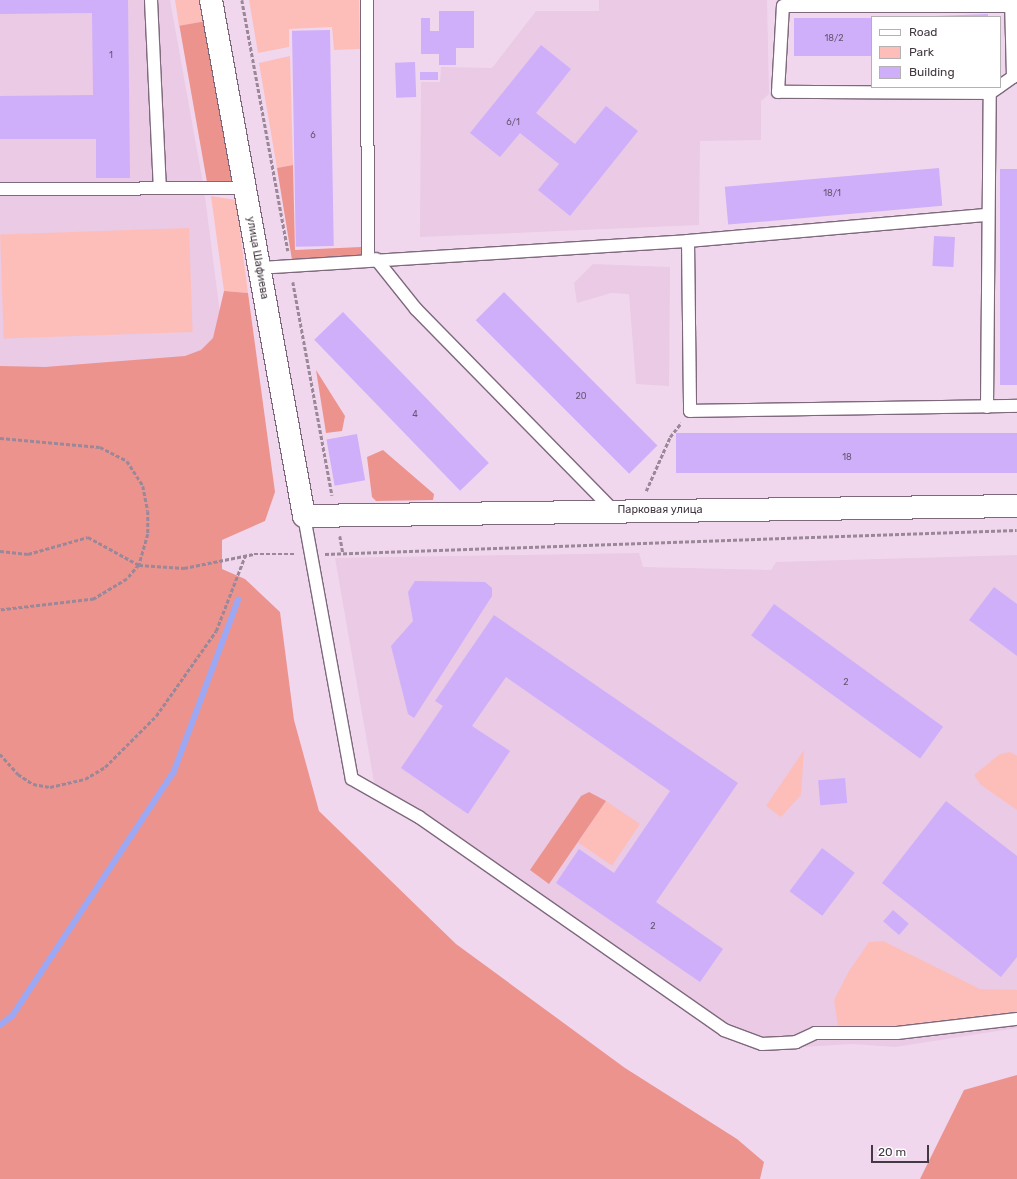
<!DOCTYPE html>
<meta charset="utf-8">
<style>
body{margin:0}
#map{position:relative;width:1017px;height:1179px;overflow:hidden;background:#f1d7ee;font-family:Rubik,sans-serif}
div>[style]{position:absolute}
.built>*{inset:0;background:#eacae5}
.green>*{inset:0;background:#fdbeba;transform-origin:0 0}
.forest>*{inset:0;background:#ec938e;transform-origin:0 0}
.stream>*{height:6px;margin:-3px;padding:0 3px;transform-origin:3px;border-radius:3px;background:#9ca8f3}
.building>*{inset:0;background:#cfaffa;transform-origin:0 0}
.path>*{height:2.5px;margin-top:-1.25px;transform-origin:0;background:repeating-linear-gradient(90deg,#9a8898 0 4px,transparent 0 6px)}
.roads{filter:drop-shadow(1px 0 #7e687c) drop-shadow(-1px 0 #7e687c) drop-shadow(0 1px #7e687c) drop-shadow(0 -1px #7e687c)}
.service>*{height:12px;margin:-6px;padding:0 6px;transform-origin:6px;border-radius:6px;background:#fff}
.minor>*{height:22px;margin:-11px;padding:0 11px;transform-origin:11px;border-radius:11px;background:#fff}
span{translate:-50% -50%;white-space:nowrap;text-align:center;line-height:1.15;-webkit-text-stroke:3px #fff;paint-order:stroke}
.number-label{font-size:9px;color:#665670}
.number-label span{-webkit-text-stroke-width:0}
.street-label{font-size:11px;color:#433942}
.legend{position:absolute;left:871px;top:16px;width:130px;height:72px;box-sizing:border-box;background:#fff;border:1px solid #b4b0b3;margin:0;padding:5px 7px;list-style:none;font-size:12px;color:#433942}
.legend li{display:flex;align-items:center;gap:8px;height:20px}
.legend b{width:20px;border:1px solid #b4b0b3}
.scale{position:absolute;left:871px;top:1145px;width:58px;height:18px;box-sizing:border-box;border:2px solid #433942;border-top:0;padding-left:5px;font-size:12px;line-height:14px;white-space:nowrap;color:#433942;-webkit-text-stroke:3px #fff;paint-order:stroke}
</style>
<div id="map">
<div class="built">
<i style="clip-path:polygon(0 0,170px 0,204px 189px,229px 383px,0 383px)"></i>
<i style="clip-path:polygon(599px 0,767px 0,769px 94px,761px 101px,761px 140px,700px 141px,699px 225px,420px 237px,421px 82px,440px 82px,441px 67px,492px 68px,536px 11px,599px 11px)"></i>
<i style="clip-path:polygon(593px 264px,670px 267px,669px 386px,636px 384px,629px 294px,611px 293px,577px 303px,574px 283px)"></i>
<i style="clip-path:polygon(639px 553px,643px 567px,771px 570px,776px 562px,1017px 555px,1017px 1028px,895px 1047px,852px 1044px,754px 1050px,665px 992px,385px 795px,374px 782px,335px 558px)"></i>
</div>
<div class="green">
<i style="clip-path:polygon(175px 0,203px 0,206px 21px,179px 26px)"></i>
<i style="clip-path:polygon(249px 0,359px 0,360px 49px,334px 50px,332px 27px,289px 29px,289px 47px,258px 53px)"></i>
<i style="clip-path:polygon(290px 56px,293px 165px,277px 168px,259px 63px)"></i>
<i style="clip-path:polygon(211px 196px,236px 200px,248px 293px,224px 291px)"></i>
<i style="left:189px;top:228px;width:104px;height:189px;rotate:88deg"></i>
<i style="clip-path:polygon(804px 750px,801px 795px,781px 817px,766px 806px)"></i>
<i style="clip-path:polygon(1010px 752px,1017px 756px,1017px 810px,981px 785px,974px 775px,1000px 754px)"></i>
<i style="left:606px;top:801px;width:41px;height:50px;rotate:34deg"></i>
<i style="clip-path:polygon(883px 941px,980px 989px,1017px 990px,1017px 1013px,894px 1029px,838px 1026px,834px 1000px,849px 971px,869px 942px)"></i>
</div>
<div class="forest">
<i style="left:206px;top:21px;width:162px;height:27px;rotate:80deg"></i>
<i style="clip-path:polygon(293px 165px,295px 250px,361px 247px,361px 255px,292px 260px,277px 168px)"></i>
<i style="clip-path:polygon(224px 291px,248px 293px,275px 492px,265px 521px,222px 540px,222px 569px,245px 579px,280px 612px,294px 720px,319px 811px,456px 944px,625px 1068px,737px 1139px,764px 1162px,760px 1179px,0 1179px,0 366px,45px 367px,185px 356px,201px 350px,213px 338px)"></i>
<i style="clip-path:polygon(316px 370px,345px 416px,342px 431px,326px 433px)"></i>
<i style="clip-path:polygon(383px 450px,434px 494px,433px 500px,376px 501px,372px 497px,367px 457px)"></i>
<i style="clip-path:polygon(589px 792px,606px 801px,549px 884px,530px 870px,581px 796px)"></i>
<i style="clip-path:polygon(1017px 1075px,1017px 1179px,920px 1179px,964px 1090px)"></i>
</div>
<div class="stream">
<i style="left:0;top:1025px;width:15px;rotate:-37deg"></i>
<i style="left:12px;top:1016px;width:294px;rotate:-56.5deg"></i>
<i style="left:174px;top:771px;width:183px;rotate:-69.5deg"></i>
</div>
<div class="building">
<i style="clip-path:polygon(0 0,128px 0,130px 178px,96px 178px,96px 139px,0 139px,0 96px,93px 95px,92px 13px,0 14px)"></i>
<i style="clip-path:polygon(439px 11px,474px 11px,474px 48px,456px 48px,456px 65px,439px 65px,439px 54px,421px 54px,421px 18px,430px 18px,430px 31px,439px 31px)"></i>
<i style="clip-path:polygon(988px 14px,988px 17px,935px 17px,935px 16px)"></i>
<i style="left:872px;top:18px;width:38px;height:78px;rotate:90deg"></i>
<i style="left:330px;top:30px;width:216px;height:38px;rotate:89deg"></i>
<i style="clip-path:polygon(541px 45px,571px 69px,536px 113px,575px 144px,606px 106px,638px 131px,570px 216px,538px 190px,559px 164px,520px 133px,500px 157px,470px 133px)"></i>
<i style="left:415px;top:62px;width:35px;height:20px;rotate:88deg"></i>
<i style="left:420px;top:72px;width:18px;height:8px"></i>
<i style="left:939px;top:168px;width:38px;height:215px;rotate:85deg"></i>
<i style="left:1000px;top:169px;width:17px;height:216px"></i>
<i style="left:934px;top:236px;width:21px;height:30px;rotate:3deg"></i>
<i style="left:504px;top:292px;width:217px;height:40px;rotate:45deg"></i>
<i style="left:343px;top:312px;width:210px;height:40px;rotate:46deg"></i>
<i style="left:1017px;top:433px;width:40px;height:341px;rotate:90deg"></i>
<i style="left:357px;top:434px;width:47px;height:31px;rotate:80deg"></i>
<i style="clip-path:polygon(415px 581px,485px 582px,492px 588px,492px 596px,414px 718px,408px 714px,391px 646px,413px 621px,408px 592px)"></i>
<i style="clip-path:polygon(994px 587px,1017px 604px,1017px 656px,969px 620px)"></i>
<i style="left:774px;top:604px;width:209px;height:39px;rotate:36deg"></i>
<i style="clip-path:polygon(494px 615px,738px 783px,656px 902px,723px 949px,700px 982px,556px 883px,579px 849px,614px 873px,670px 791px,506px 677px,472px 726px,510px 751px,468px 814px,401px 768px,443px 706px,435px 701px)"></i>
<i style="left:845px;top:778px;width:25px;height:27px;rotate:85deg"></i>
<i style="clip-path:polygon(946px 801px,1017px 856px,1017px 957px,1001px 977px,882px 883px)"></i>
<i style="left:822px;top:848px;width:41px;height:54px;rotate:37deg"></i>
<i style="left:893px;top:910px;width:21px;height:15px;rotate:41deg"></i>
</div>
<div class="path">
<i style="left:242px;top:0;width:255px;rotate:79.6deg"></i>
<i style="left:293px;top:282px;width:217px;rotate:79.6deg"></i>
<i style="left:0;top:438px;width:100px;rotate:5.1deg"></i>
<i style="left:100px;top:447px;width:30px;rotate:27deg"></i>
<i style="left:127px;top:461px;width:30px;rotate:57deg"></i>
<i style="left:143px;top:486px;width:25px;rotate:79deg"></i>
<i style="left:148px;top:511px;width:23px;rotate:90deg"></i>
<i style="left:148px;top:534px;width:32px;rotate:106deg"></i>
<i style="left:139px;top:565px;width:18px;rotate:131deg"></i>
<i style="left:127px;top:579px;width:39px;rotate:149deg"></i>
<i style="left:94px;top:599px;width:95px;rotate:173.3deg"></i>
<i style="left:646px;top:491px;width:59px;rotate:-66deg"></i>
<i style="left:670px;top:437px;width:18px;rotate:-52deg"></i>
<i style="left:340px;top:536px;width:17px;rotate:80deg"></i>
<i style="left:0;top:551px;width:28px;rotate:6deg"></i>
<i style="left:28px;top:554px;width:62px;rotate:-15.8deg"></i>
<i style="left:88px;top:537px;width:58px;rotate:28.8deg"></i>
<i style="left:139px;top:565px;width:45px;rotate:3.8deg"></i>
<i style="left:184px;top:568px;width:71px;rotate:-11.3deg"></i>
<i style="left:254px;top:554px;width:42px"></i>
<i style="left:325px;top:554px;width:692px;rotate:-1.99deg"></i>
<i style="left:0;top:754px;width:27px;rotate:48deg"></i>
<i style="left:18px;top:774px;width:18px;rotate:34deg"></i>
<i style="left:33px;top:784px;width:17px;rotate:10deg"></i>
<i style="left:50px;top:787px;width:36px;rotate:-13deg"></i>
<i style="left:85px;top:779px;width:23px;rotate:-31deg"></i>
<i style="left:105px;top:767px;width:72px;rotate:-45deg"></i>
<i style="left:156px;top:716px;width:104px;rotate:-54.8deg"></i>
<i style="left:216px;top:631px;width:80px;rotate:-68.9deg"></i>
</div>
<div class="roads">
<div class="service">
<i style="left:151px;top:0;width:188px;rotate:87.3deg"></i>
<i style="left:367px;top:0;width:259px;rotate:89.8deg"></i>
<i style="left:1000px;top:86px;width:16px;rotate:-35deg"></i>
<i style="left:1013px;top:77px;width:77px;rotate:-91.5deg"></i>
<i style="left:990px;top:93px;width:212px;rotate:-179.7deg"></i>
<i style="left:778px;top:92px;width:86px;rotate:-86.7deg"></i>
<i style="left:783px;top:6px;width:230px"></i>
<i style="left:0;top:189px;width:245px;rotate:-0.2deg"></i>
<i style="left:688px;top:241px;width:170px;rotate:89.3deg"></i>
<i style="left:690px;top:411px;width:327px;rotate:-0.9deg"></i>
<i style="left:376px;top:259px;width:64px;rotate:51.3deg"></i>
<i style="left:416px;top:309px;width:281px;rotate:45.6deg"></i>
<i style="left:259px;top:268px;width:430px;rotate:-3.6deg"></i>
<i style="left:688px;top:241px;width:301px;rotate:-5deg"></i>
<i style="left:987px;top:407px;width:314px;rotate:-89.5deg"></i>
<i style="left:990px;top:93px;width:11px;rotate:-34deg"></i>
<i style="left:304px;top:516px;width:267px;rotate:79.7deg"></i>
<i style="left:352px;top:779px;width:77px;rotate:29.6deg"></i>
<i style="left:419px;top:817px;width:372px;rotate:34.9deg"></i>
<i style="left:724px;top:1030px;width:40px;rotate:20.2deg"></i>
<i style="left:762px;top:1044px;width:34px;rotate:-3deg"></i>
<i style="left:796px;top:1042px;width:21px;rotate:-25deg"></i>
<i style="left:815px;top:1033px;width:82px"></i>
<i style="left:897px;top:1033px;width:121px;rotate:-6.7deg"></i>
</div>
<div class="minor">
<i style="left:211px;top:0;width:524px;rotate:79.78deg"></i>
<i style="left:304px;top:516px;width:713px;rotate:-0.8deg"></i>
</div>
</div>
<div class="number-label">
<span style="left:834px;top:38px">18/2</span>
<span style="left:111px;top:55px">1</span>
<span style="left:513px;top:122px">6/1</span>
<span style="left:313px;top:135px">6</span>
<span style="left:832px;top:193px">18/1</span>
<span style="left:581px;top:396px">20</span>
<span style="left:415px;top:414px">4</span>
<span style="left:847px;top:457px">18</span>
<span style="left:846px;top:682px">2</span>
<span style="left:653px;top:926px">2</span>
</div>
<div class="street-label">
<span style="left:257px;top:258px;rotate:80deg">улица Шафиева</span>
<span style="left:660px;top:510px">Парковая улица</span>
</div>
<ul class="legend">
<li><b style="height:5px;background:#fff"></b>Road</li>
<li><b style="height:11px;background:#fdbeba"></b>Park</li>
<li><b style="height:11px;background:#cfaffa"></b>Building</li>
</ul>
<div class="scale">20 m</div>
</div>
